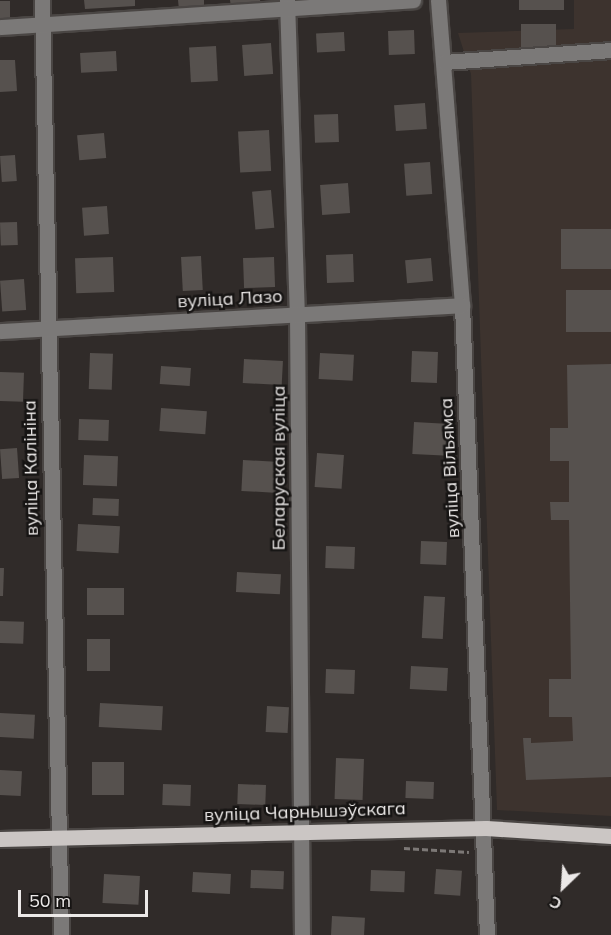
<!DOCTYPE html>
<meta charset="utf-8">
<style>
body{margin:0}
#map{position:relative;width:611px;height:935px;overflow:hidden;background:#302b29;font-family:Mulish,sans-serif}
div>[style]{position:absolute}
.built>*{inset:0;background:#3d332e}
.building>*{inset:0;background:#56514e;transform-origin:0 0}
.path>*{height:3px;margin-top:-1.5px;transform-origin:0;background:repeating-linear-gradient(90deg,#7c7876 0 6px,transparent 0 9px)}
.roads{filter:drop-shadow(2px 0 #4a4644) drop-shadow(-2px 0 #4a4644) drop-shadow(0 2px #4a4644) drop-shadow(0 -2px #4a4644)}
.minor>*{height:15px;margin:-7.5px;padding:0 7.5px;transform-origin:7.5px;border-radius:7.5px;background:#7b7978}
.major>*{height:15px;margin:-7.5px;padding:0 7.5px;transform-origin:7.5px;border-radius:7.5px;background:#cbc6c4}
span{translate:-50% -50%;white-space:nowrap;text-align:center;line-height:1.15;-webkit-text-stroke:5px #161413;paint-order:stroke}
.street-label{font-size:18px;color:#ece9e8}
.north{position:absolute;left:533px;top:857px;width:60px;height:60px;-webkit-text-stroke:4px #161413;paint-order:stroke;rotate:205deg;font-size:16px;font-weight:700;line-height:24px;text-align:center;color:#ece9e8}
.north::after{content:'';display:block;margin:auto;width:21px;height:27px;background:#ece9e8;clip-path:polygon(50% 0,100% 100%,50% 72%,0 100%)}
.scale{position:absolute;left:18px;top:890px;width:130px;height:27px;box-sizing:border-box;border:3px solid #ece9e8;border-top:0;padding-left:8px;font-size:18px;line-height:21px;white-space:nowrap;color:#ece9e8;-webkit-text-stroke:4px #161413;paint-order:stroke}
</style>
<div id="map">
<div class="built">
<i style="clip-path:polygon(574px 0,611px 0,611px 816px,497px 810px,471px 74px,458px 33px,574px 29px)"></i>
</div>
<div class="building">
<i style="clip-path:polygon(84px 0,135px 0,135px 6px,85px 9px)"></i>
<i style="clip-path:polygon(178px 0,204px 0,204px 8px,179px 10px)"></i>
<i style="clip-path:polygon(230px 0,260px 0,261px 5px,231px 7px)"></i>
<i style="left:519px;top:0;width:45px;height:10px"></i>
<i style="left:0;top:1px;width:10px;height:17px"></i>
<i style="left:521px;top:24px;width:35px;height:23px"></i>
<i style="left:414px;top:30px;width:24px;height:26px;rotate:88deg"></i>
<i style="left:344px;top:32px;width:19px;height:28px;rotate:87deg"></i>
<i style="left:271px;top:43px;width:31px;height:29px;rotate:86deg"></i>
<i style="left:216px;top:46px;width:35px;height:27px;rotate:87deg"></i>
<i style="left:116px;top:51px;width:20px;height:36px;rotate:87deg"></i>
<i style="clip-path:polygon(0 60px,15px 60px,17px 91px,0 92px)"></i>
<i style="left:425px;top:103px;width:26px;height:31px;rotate:86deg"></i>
<i style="left:338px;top:114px;width:28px;height:24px;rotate:88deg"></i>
<i style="left:269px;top:130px;width:41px;height:31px;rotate:87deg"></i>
<i style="left:104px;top:133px;width:25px;height:27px;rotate:85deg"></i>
<i style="left:15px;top:155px;width:26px;height:15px;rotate:86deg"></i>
<i style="left:430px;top:162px;width:32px;height:26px;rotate:86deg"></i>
<i style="left:348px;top:183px;width:30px;height:28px;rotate:86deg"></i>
<i style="left:271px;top:190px;width:38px;height:19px;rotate:85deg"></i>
<i style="left:107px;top:206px;width:28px;height:25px;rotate:86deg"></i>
<i style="left:17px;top:222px;width:23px;height:17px;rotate:88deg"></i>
<i style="left:561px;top:229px;width:50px;height:40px"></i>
<i style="left:353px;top:254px;width:28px;height:27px;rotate:88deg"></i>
<i style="left:201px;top:256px;width:34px;height:20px;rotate:87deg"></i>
<i style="left:113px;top:257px;width:35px;height:38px;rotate:88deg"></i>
<i style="left:274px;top:257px;width:30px;height:31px;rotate:88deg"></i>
<i style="left:431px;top:258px;width:23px;height:26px;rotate:85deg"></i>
<i style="left:24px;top:279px;width:31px;height:24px;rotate:86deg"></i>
<i style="left:566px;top:290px;width:45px;height:42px"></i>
<i style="left:412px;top:351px;width:26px;height:31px;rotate:2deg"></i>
<i style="left:90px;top:353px;width:23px;height:36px;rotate:2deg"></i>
<i style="left:320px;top:353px;width:34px;height:26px;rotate:3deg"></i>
<i style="left:244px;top:359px;width:39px;height:24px;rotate:3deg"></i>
<i style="clip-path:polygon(611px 364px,611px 777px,526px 780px,523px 738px,531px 738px,531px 743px,573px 741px,572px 717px,549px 717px,549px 679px,571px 679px,569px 520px,551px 520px,550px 502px,569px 502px,569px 461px,550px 461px,550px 428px,568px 428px,567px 365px)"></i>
<i style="left:161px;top:366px;width:30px;height:18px;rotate:4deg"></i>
<i style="left:0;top:372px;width:24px;height:29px;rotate:2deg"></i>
<i style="left:161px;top:408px;width:46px;height:23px;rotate:4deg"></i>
<i style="left:79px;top:419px;width:30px;height:21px;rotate:2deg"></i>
<i style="left:414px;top:422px;width:36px;height:32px;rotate:3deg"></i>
<i style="left:17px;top:448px;width:30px;height:17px;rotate:86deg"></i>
<i style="left:317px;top:453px;width:27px;height:34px;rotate:4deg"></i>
<i style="left:84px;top:455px;width:34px;height:30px;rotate:2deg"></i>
<i style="left:243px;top:460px;width:37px;height:31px;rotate:3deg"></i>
<i style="left:93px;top:498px;width:26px;height:17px;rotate:2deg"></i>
<i style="left:78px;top:524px;width:42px;height:27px;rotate:3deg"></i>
<i style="left:421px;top:541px;width:26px;height:23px;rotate:2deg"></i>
<i style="left:326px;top:546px;width:29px;height:22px;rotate:2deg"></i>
<i style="clip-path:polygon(0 568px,4px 568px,3px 596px,0 596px)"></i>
<i style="left:237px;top:572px;width:44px;height:20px;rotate:3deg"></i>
<i style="left:87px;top:588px;width:37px;height:27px"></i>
<i style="left:424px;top:596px;width:21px;height:42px;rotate:3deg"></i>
<i style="left:0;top:621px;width:24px;height:22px;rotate:2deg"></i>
<i style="left:87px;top:639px;width:23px;height:32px"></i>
<i style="left:411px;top:666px;width:37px;height:23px;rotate:3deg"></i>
<i style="left:326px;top:669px;width:29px;height:24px;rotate:2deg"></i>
<i style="left:100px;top:703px;width:63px;height:24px;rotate:3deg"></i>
<i style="left:267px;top:706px;width:22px;height:26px;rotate:3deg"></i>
<i style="left:0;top:713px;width:35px;height:24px;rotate:3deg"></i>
<i style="left:336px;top:758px;width:28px;height:41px;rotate:2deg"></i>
<i style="left:92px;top:762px;width:32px;height:33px"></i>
<i style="left:0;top:770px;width:22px;height:25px;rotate:3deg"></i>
<i style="left:406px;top:781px;width:28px;height:17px;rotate:2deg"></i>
<i style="left:163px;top:784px;width:28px;height:21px;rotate:2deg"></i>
<i style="left:238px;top:784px;width:28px;height:20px;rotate:2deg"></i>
<i style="left:436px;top:869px;width:26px;height:25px;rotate:4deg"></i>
<i style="left:251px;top:870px;width:33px;height:18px;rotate:2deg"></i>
<i style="left:371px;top:870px;width:34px;height:21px;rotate:2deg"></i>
<i style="left:193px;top:872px;width:38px;height:20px;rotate:3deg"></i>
<i style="left:104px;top:874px;width:36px;height:29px;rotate:3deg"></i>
<i style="left:332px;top:916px;width:33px;height:19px;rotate:3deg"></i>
</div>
<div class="path">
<i style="left:404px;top:848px;width:65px;rotate:3.5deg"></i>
</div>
<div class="roads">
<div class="minor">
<i style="left:42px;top:0;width:935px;rotate:88.84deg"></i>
<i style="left:287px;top:0;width:315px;rotate:88.2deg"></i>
<i style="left:297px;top:315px;width:620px;rotate:89.54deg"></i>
<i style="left:438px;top:0;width:306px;rotate:85.5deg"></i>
<i style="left:462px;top:305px;width:630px;rotate:87.73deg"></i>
<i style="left:0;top:27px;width:414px;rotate:-3.7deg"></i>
<i style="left:444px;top:62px;width:167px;rotate:-4.1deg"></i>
<i style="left:0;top:331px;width:463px;rotate:-3.2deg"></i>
</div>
<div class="major">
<i style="left:0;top:839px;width:486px;rotate:-1.3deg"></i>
<i style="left:486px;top:828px;width:125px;rotate:3.7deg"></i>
</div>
</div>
<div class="street-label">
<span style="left:230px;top:299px;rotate:-3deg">вуліца Лазо</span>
<span style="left:31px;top:468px;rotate:-91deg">вуліца Калініна</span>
<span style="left:279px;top:468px;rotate:-90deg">Беларуская вуліца</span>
<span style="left:450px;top:468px;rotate:-93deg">вуліца Вільямса</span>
<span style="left:305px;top:812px;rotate:-2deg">вуліца Чарнышэўскага</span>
</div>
<div class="north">С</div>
<div class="scale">50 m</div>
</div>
